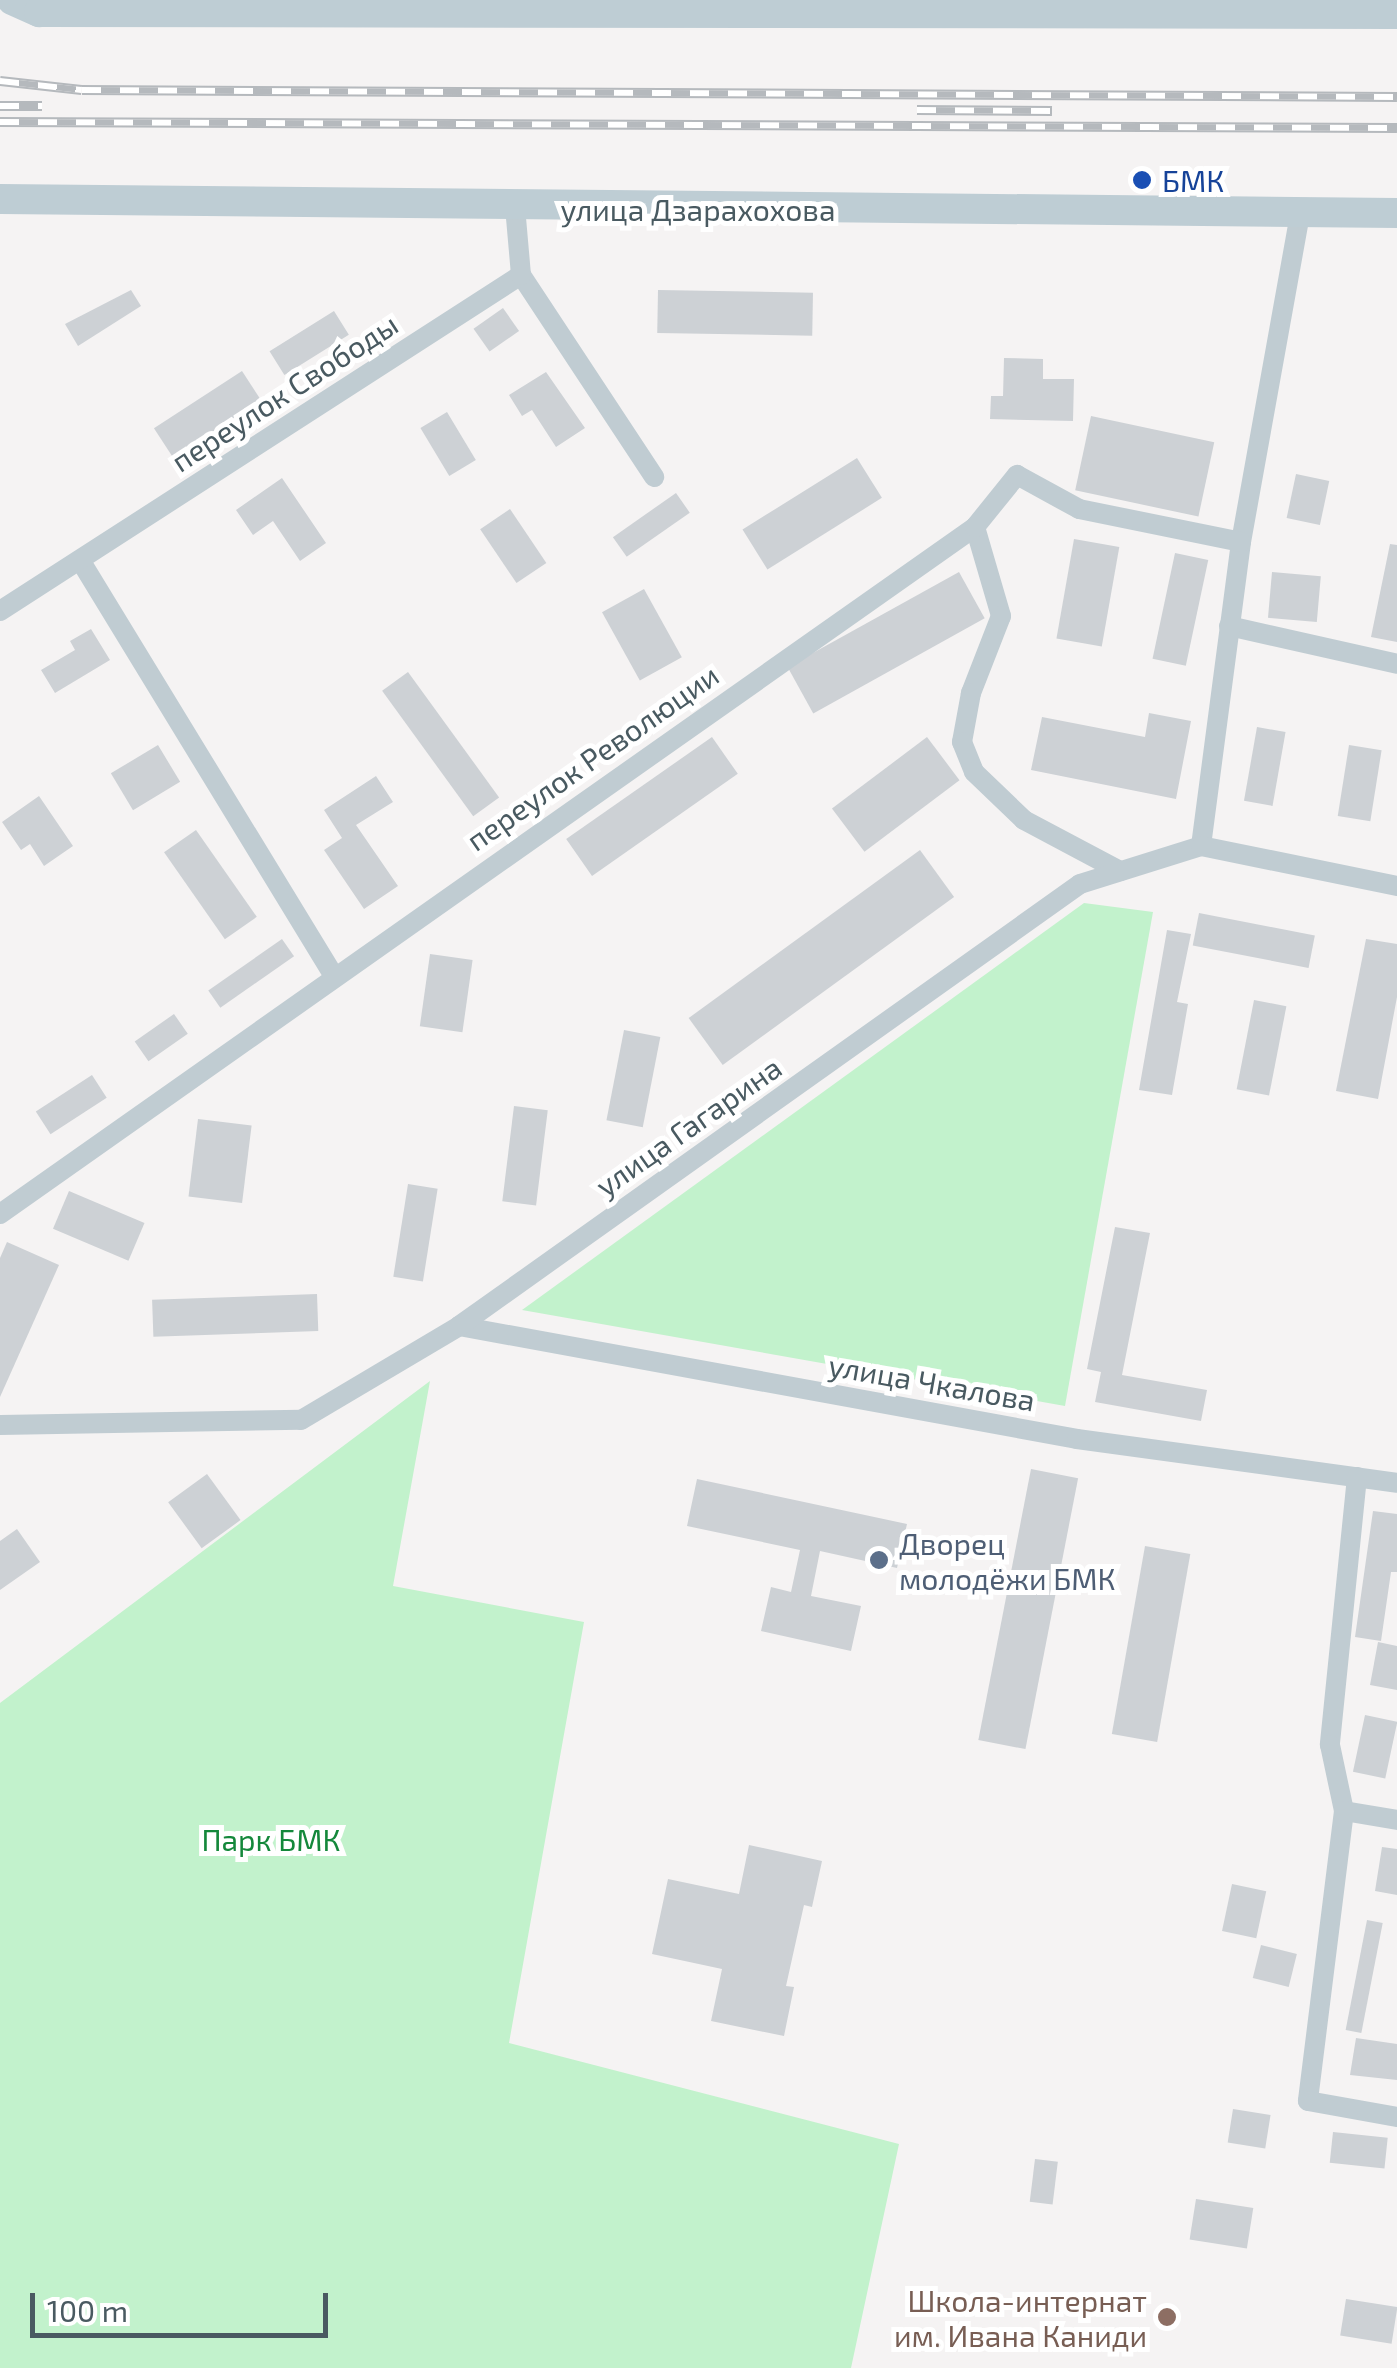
<!DOCTYPE html>
<meta charset="utf-8">
<style>
body{margin:0}
#map{position:relative;width:1397px;height:2368px;overflow:hidden;background:#f5f3f3;font-family:"Exo 2",sans-serif}
div>[style]{position:absolute}
.green>*{inset:0;background:#c2f2cc}
.building>*{inset:0;background:#cdd1d5;transform-origin:0 0}
.street>*{height:20px;margin:-10px;padding:0 10px;transform-origin:10px;border-radius:10px;background:#c0ccd2}
.secondary>*{height:30px;margin:-15px;padding:0 15px;transform-origin:15px;border-radius:15px;background:#becdd4}
.rail>*{height:10px;margin-top:-5px;transform-origin:0;background:repeating-linear-gradient(90deg,#fff 0 19px,#b5b9bd 0 38px);box-sizing:border-box;border-block:2px solid #b5b9bd}
.dots>*{width:28px;height:28px;translate:-50% -50%;box-sizing:border-box;border:5px solid #fff;border-radius:50%}
span{translate:-50% -50%;white-space:nowrap;text-align:center;line-height:1.15;-webkit-text-stroke:10px #fff;paint-order:stroke}
.transit-label{font-size:30px;color:#164399}
.left{translate:0 -50%;text-align:left}
.street-label{font-size:30px;color:#495a61}
.service-label{font-size:30px;color:#4e5e75}
.park-label{font-size:30px;color:#14883b}
.education-label{font-size:30px;color:#785e54}
.right{translate:-100% -50%;text-align:right}
.scale{position:absolute;left:30px;top:2293px;width:298px;height:45px;box-sizing:border-box;border:5px solid #495a61;border-top:0;padding-left:12px;font-size:30px;line-height:35px;white-space:nowrap;color:#495a61;-webkit-text-stroke:8px #fff;paint-order:stroke}
</style>
<div id="map">
<div class="green">
<i style="clip-path:polygon(1084px 903px,1153px 912px,1065px 1406px,522px 1310px)"></i>
<i style="clip-path:polygon(430px 1381px,393px 1586px,584px 1622px,509px 2043px,899px 2144px,851px 2368px,0 2368px,0 1703px)"></i>
</div>
<div class="building">
<i style="clip-path:polygon(131px 290px,141px 306px,78px 346px,65px 324px)"></i>
<i style="left:658px;top:290px;width:155px;height:43px;rotate:1deg"></i>
<i style="left:503px;top:308px;width:28px;height:36px;rotate:55deg"></i>
<i style="left:334px;top:311px;width:28px;height:76px;rotate:58deg"></i>
<i style="clip-path:polygon(1004px 358px,1043px 359px,1043px 379px,1074px 379px,1073px 421px,990px 419px,991px 396px,1003px 396px)"></i>
<i style="left:242px;top:371px;width:35px;height:105px;rotate:57deg"></i>
<i style="clip-path:polygon(546px 372px,585px 428px,556px 447px,532px 410px,522px 416px,509px 395px)"></i>
<i style="left:447px;top:412px;width:56px;height:31px;rotate:59deg"></i>
<i style="left:1091px;top:416px;width:126px;height:76px;rotate:12deg"></i>
<i style="left:857px;top:458px;width:47px;height:135px;rotate:58deg"></i>
<i style="left:1296px;top:474px;width:34px;height:45px;rotate:12deg"></i>
<i style="clip-path:polygon(282px 478px,326px 543px,300px 561px,273px 521px,253px 535px,236px 510px)"></i>
<i style="left:676px;top:493px;width:24px;height:77px;rotate:55deg"></i>
<i style="left:510px;top:509px;width:65px;height:36px;rotate:56deg"></i>
<i style="left:1074px;top:539px;width:46px;height:101px;rotate:10deg"></i>
<i style="clip-path:polygon(1390px 544px,1397px 545px,1397px 642px,1371px 637px)"></i>
<i style="left:1175px;top:553px;width:34px;height:108px;rotate:12deg"></i>
<i style="left:959px;top:572px;width:53px;height:196px;rotate:61deg"></i>
<i style="left:1272px;top:572px;width:49px;height:46px;rotate:5deg"></i>
<i style="left:644px;top:589px;width:78px;height:48px;rotate:61deg"></i>
<i style="clip-path:polygon(91px 629px,110px 660px,55px 693px,41px 670px,75px 650px,70px 641px)"></i>
<i style="left:408px;top:672px;width:155px;height:32px;rotate:54deg"></i>
<i style="clip-path:polygon(1149px 713px,1191px 721px,1176px 799px,1031px 770px,1042px 717px,1145px 737px)"></i>
<i style="left:1257px;top:727px;width:29px;height:75px;rotate:10deg"></i>
<i style="left:712px;top:737px;width:45px;height:178px;rotate:55deg"></i>
<i style="left:927px;top:737px;width:54px;height:119px;rotate:53deg"></i>
<i style="left:158px;top:745px;width:43px;height:55px;rotate:59deg"></i>
<i style="left:1349px;top:745px;width:33px;height:72px;rotate:9deg"></i>
<i style="clip-path:polygon(376px 776px,393px 802px,356px 825px,398px 886px,364px 909px,324px 850px,342px 838px,324px 810px)"></i>
<i style="clip-path:polygon(39px 796px,73px 846px,44px 866px,30px 844px,21px 850px,2px 822px)"></i>
<i style="left:196px;top:830px;width:106px;height:39px;rotate:55deg"></i>
<i style="left:920px;top:850px;width:58px;height:286px;rotate:54deg"></i>
<i style="left:1199px;top:913px;width:118px;height:33px;rotate:11deg"></i>
<i style="clip-path:polygon(1167px 930px,1191px 934px,1177px 1002px,1188px 1004px,1172px 1095px,1139px 1090px)"></i>
<i style="left:282px;top:939px;width:21px;height:90px;rotate:55deg"></i>
<i style="clip-path:polygon(1366px 939px,1397px 944px,1397px 997px,1378px 1099px,1336px 1091px)"></i>
<i style="left:430px;top:954px;width:43px;height:73px;rotate:8deg"></i>
<i style="left:1254px;top:1000px;width:33px;height:91px;rotate:11deg"></i>
<i style="left:174px;top:1014px;width:24px;height:48px;rotate:55deg"></i>
<i style="left:624px;top:1030px;width:37px;height:92px;rotate:11deg"></i>
<i style="left:92px;top:1075px;width:27px;height:67px;rotate:57deg"></i>
<i style="left:514px;top:1106px;width:34px;height:96px;rotate:7deg"></i>
<i style="left:198px;top:1119px;width:54px;height:78px;rotate:7deg"></i>
<i style="left:408px;top:1184px;width:30px;height:94px;rotate:9deg"></i>
<i style="left:69px;top:1191px;width:82px;height:41px;rotate:23deg"></i>
<i style="clip-path:polygon(1115px 1227px,1150px 1233px,1122px 1375px,1207px 1390px,1201px 1421px,1095px 1402px,1101px 1372px,1087px 1369px)"></i>
<i style="clip-path:polygon(7px 1242px,59px 1265px,0 1397px,0 1258px)"></i>
<i style="left:317px;top:1294px;width:37px;height:165px;rotate:88deg"></i>
<i style="left:1031px;top:1469px;width:48px;height:276px;rotate:11deg"></i>
<i style="left:207px;top:1474px;width:57px;height:48px;rotate:54deg"></i>
<i style="clip-path:polygon(697px 1479px,907px 1524px,897px 1568px,820px 1551px,811px 1596px,861px 1606px,851px 1651px,761px 1631px,771px 1587px,791px 1592px,800px 1550px,687px 1526px)"></i>
<i style="clip-path:polygon(1373px 1511px,1397px 1514px,1397px 1572px,1391px 1572px,1381px 1641px,1355px 1637px)"></i>
<i style="clip-path:polygon(17px 1529px,40px 1562px,0 1590px,0 1541px)"></i>
<i style="left:1145px;top:1546px;width:46px;height:191px;rotate:10deg"></i>
<i style="clip-path:polygon(1378px 1642px,1397px 1646px,1397px 1690px,1370px 1685px)"></i>
<i style="left:1365px;top:1715px;width:33px;height:58px;rotate:12deg"></i>
<i style="clip-path:polygon(749px 1845px,822px 1861px,812px 1907px,804px 1905px,786px 1986px,794px 1987px,784px 2036px,711px 2021px,722px 1969px,652px 1954px,668px 1879px,739px 1894px)"></i>
<i style="clip-path:polygon(1382px 1847px,1397px 1849px,1397px 1895px,1375px 1891px)"></i>
<i style="left:1232px;top:1884px;width:35px;height:48px;rotate:12deg"></i>
<i style="left:1367px;top:1920px;width:16px;height:112px;rotate:11deg"></i>
<i style="left:1261px;top:1945px;width:37px;height:34px;rotate:14deg"></i>
<i style="clip-path:polygon(1356px 2038px,1397px 2044px,1397px 2080px,1350px 2075px)"></i>
<i style="left:1233px;top:2109px;width:38px;height:34px;rotate:9deg"></i>
<i style="left:1333px;top:2132px;width:55px;height:31px;rotate:6deg"></i>
<i style="left:1035px;top:2159px;width:23px;height:43px;rotate:7deg"></i>
<i style="left:1196px;top:2199px;width:58px;height:41px;rotate:9deg"></i>
<i style="left:1346px;top:2299px;width:52px;height:37px;rotate:9deg"></i>
</div>
<div class="street">
<i style="left:521px;top:275px;width:242px;rotate:56.6deg"></i>
<i style="left:975px;top:527px;width:93px;rotate:73.7deg"></i>
<i style="left:1001px;top:616px;width:83px;rotate:111.3deg"></i>
<i style="left:971px;top:693px;width:50px;rotate:100.4deg"></i>
<i style="left:962px;top:742px;width:32px;rotate:68deg"></i>
<i style="left:974px;top:772px;width:69px;rotate:43.8deg"></i>
<i style="left:1024px;top:820px;width:109px;rotate:28deg"></i>
<i style="left:80px;top:560px;width:485px;rotate:58.6deg"></i>
<i style="left:0;top:611px;width:620px;rotate:-32.82deg"></i>
<i style="left:521px;top:275px;width:68px;rotate:-95deg"></i>
<i style="left:1229px;top:626px;width:172px;rotate:12.7deg"></i>
<i style="left:1201px;top:846px;width:307px;rotate:-82.5deg"></i>
<i style="left:1241px;top:542px;width:333px;rotate:-79.8deg"></i>
<i style="left:0;top:1214px;width:1193px;rotate:-35.17deg"></i>
<i style="left:975px;top:527px;width:67px;rotate:-51.1deg"></i>
<i style="left:1017px;top:475px;width:71px;rotate:28.7deg"></i>
<i style="left:1079px;top:509px;width:165px;rotate:11.5deg"></i>
<i style="left:459px;top:1326px;width:628px;rotate:10.36deg"></i>
<i style="left:1077px;top:1439px;width:323px;rotate:7.8deg"></i>
<i style="left:0;top:1425px;width:301px;rotate:-1deg"></i>
<i style="left:301px;top:1420px;width:184px;rotate:-30.7deg"></i>
<i style="left:459px;top:1326px;width:762px;rotate:-35.44deg"></i>
<i style="left:1080px;top:884px;width:127px;rotate:-17.4deg"></i>
<i style="left:1201px;top:846px;width:200px;rotate:11.5deg"></i>
<i style="left:1357px;top:1477px;width:269px;rotate:95.8deg"></i>
<i style="left:1330px;top:1745px;width:67px;rotate:78deg"></i>
<i style="left:1344px;top:1811px;width:292px;rotate:97.1deg"></i>
<i style="left:1308px;top:2101px;width:90px;rotate:10.2deg"></i>
<i style="left:1344px;top:1811px;width:54px;rotate:9.6deg"></i>
</div>
<div class="secondary">
<i style="left:12px;top:0;width:30px;rotate:24deg"></i>
<i style="left:39px;top:12px;width:1358px;rotate:0.08deg"></i>
<i style="left:0;top:199px;width:1397px;rotate:0.57deg"></i>
</div>
<div class="rail">
<i style="left:0;top:81px;width:82px;rotate:6.3deg"></i>
<i style="left:82px;top:90px;width:1315px;rotate:0.3deg"></i>
<i style="left:0;top:106px;width:42px"></i>
<i style="left:917px;top:110px;width:135px;rotate:0.4deg"></i>
<i style="left:0;top:122px;width:1397px;rotate:0.25deg"></i>
</div>
<div class="dots">
<i style="left:1142px;top:180px;background:#1a4fb4"></i>
<i style="left:879px;top:1560px;background:#5c6f8a"></i>
<i style="left:1167px;top:2317px;background:#8d6e63"></i>
</div>
<div class="transit-label">
<span class="left" style="left:1162px;top:180px">БМК</span>
</div>
<div class="street-label">
<span style="left:698px;top:209px">улица Дзарахохова</span>
<span style="left:284px;top:392px;rotate:-33deg">переулок Свободы</span>
<span style="left:592px;top:757px;rotate:-35deg">переулок Революции</span>
<span style="left:688px;top:1126px;rotate:-35deg">улица Гагарина</span>
<span style="left:932px;top:1382px;rotate:10deg">улица Чкалова</span>
</div>
<div class="service-label">
<span class="left" style="left:899px;top:1560px">Дворец<br>молодёжи БМК</span>
</div>
<div class="park-label">
<span style="left:271px;top:1839px">Парк БМК</span>
</div>
<div class="education-label">
<span class="right" style="left:1147px;top:2317px">Школа-интернат<br>им. Ивана Каниди</span>
</div>
<div class="scale">100 m</div>
</div>
